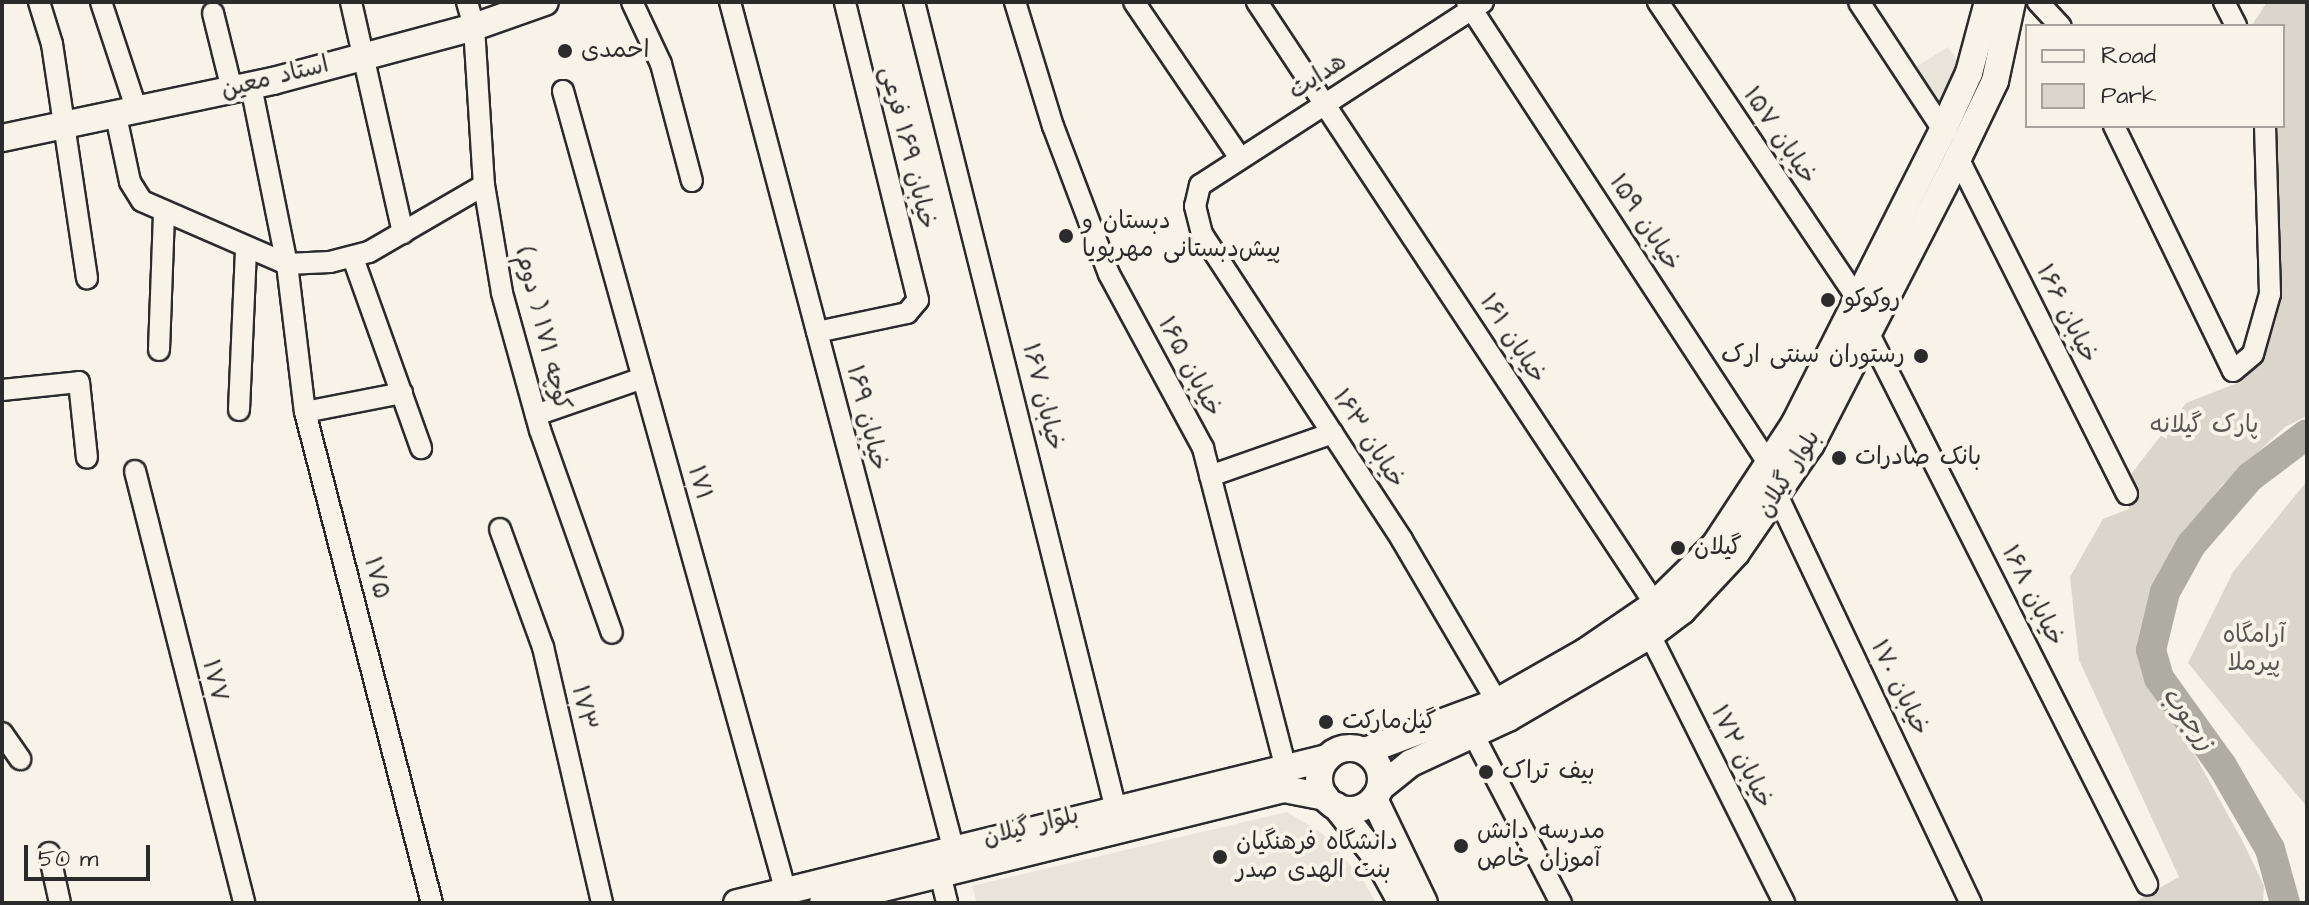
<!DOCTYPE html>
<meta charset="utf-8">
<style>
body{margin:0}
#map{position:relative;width:2309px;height:905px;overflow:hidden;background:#f7f3e8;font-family:"Architects Daughter","Playpen Sans Arabic",sans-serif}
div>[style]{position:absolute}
.built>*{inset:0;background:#e8e4da}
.green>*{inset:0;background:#dad6cc}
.river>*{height:30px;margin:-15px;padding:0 15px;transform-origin:15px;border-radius:15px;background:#afaca4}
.roads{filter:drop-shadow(2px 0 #2b2b2b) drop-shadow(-2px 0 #2b2b2b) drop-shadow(0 2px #2b2b2b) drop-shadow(0 -2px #2b2b2b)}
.minor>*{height:20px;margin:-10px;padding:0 10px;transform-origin:10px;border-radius:10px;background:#f7f3e8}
.major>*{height:26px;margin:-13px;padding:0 13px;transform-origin:13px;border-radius:13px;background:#f7f3e8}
.major>.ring{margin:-13px;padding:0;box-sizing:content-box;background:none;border:26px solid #f7f3e8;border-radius:50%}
.dots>*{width:22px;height:22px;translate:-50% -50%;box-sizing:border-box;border:4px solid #f7f3e8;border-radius:50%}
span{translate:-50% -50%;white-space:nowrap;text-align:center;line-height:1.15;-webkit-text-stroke:8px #f7f3e8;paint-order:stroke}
.poi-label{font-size:24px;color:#2b2b2b}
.left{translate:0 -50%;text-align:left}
.right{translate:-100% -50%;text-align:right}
.street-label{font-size:24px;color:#2b2b2b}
.park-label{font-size:24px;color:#575653}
.water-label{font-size:26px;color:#53524f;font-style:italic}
.frame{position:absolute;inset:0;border:4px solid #2b2b2b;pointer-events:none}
.legend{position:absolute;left:2025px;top:24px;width:260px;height:104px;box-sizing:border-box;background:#f7f3e8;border:2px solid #a5a39c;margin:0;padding:10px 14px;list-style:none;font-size:24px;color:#2b2b2b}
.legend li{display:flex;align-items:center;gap:16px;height:40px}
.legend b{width:40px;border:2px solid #a5a39c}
.scale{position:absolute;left:24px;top:845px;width:126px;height:36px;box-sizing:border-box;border:4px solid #2b2b2b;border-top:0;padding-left:10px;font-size:24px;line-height:28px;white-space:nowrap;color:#2b2b2b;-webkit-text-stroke:6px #f7f3e8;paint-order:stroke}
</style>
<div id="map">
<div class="built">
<i style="clip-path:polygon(1948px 47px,1964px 71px,1942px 111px,1914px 68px)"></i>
<i style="clip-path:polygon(1287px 812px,1322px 833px,1363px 880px,1376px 903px,977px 903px,972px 886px)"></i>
</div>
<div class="green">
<i style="clip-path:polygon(2267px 2px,2307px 2px,2307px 416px,2285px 427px,2222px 485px,2180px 540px,2157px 587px,2147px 638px,2149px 673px,2242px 840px,2264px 886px,2263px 903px,2133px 903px,2179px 877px,2079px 660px,2070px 577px,2103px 519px,2129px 509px,2132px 473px,2186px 403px,2240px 382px,2263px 346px,2269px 126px,2283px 126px,2283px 26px,2252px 25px)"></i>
<i style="clip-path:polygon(2307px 481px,2307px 807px,2188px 663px,2233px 572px)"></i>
</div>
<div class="river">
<i style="left:2285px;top:903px;width:56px;rotate:-105.5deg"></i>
<i style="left:2270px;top:849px;width:96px;rotate:-120deg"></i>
<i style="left:2222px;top:766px;width:108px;rotate:-125.6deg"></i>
<i style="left:2159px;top:678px;width:29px;rotate:-106deg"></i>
<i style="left:2151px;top:650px;width:60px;rotate:-76.4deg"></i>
<i style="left:2165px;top:592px;width:54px;rotate:-61deg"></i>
<i style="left:2191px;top:545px;width:90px;rotate:-49.1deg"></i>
<i style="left:2250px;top:477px;width:71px;rotate:-37deg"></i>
</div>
<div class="roads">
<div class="minor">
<i style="left:39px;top:2px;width:44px;rotate:72.8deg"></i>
<i style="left:52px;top:44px;width:237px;rotate:81.5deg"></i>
<i style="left:101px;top:2px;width:115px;rotate:71.7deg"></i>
<i style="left:351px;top:2px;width:237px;rotate:77.3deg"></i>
<i style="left:467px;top:2px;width:26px;rotate:74deg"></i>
<i style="left:474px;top:27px;width:158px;rotate:86.4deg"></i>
<i style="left:484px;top:185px;width:109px;rotate:80.5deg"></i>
<i style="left:502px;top:293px;width:142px;rotate:74.5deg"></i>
<i style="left:540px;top:430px;width:215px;rotate:70.5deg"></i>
<i style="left:632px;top:2px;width:68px;rotate:64.9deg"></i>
<i style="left:661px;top:64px;width:121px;rotate:75.2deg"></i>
<i style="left:730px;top:2px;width:874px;rotate:75.22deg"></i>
<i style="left:914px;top:2px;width:829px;rotate:75.96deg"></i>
<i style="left:1015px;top:2px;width:130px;rotate:73deg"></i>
<i style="left:1053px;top:126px;width:158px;rotate:69.3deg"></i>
<i style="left:1109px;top:274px;width:198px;rotate:61.6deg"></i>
<i style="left:1203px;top:448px;width:328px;rotate:75.5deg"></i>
<i style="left:1134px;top:2px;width:189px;rotate:55.8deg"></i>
<i style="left:1257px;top:2px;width:722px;rotate:56.53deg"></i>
<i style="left:1467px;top:2px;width:554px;rotate:56.85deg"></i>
<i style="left:1483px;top:2px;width:337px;rotate:147.1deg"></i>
<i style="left:1200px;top:185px;width:22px;rotate:103deg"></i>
<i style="left:1195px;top:206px;width:29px;rotate:76deg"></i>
<i style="left:1202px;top:234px;width:366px;rotate:56.8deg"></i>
<i style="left:1402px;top:540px;width:188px;rotate:59.6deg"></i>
<i style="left:1658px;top:2px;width:357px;rotate:56.1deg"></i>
<i style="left:1859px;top:2px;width:153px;rotate:56.7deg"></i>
<i style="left:2038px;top:2px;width:33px;rotate:47deg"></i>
<i style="left:2224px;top:2px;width:27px;rotate:63deg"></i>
<i style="left:213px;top:13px;width:79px;rotate:76.1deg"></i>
<i style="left:251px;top:86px;width:182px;rotate:78.6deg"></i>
<i style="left:287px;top:264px;width:149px;rotate:83.1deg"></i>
<i style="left:305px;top:412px;width:507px;rotate:75.5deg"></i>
<i style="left:563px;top:91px;width:828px;rotate:74.45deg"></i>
<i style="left:116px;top:116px;width:67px;rotate:78deg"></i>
<i style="left:130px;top:182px;width:22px;rotate:58deg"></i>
<i style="left:142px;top:201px;width:158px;rotate:23.5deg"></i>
<i style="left:287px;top:264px;width:43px;rotate:-2.7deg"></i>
<i style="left:330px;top:262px;width:40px;rotate:-14.4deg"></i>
<i style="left:369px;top:252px;width:133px;rotate:-30.2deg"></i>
<i style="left:2114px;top:126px;width:272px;rotate:64.1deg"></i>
<i style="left:2233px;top:371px;width:26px;rotate:-40deg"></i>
<i style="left:2253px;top:354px;width:62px;rotate:-74.2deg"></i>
<i style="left:2270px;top:294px;width:168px;rotate:-91.7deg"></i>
<i style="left:1958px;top:158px;width:376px;rotate:63.3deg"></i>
<i style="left:353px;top:258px;width:202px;rotate:70.3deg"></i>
<i style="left:817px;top:332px;width:92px;rotate:-11.9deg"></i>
<i style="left:907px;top:313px;width:17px;rotate:-50deg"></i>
<i style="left:918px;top:300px;width:307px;rotate:-103.8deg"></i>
<i style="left:1868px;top:332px;width:619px;rotate:63.19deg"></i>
<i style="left:159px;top:350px;width:137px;rotate:-87.9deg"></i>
<i style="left:2px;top:390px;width:77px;rotate:-5.9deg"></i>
<i style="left:79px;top:382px;width:76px;rotate:84deg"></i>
<i style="left:239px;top:410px;width:162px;rotate:-87.5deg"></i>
<i style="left:305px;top:412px;width:99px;rotate:-11.1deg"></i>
<i style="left:536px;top:415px;width:113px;rotate:-19.1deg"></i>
<i style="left:135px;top:471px;width:446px;rotate:75.8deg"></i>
<i style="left:1210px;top:476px;width:130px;rotate:-19.3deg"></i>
<i style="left:1778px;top:497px;width:450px;rotate:64.6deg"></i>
<i style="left:500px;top:529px;width:126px;rotate:70deg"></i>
<i style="left:543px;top:647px;width:263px;rotate:77deg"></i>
<i style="left:1650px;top:635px;width:300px;rotate:63.4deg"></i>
<i style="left:2px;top:733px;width:32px;rotate:55deg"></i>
<i style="left:1473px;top:734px;width:191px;rotate:62.5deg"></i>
<i style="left:49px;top:853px;width:51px;rotate:77.6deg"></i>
<i style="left:940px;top:874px;width:30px;rotate:76deg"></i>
</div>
<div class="major">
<i style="left:2px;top:138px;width:277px;rotate:-11.9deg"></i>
<i style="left:273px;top:81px;width:208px;rotate:-15deg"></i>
<i style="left:474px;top:27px;width:75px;rotate:-19.4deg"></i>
<i class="ring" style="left:1319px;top:748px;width:36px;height:36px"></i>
<i style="left:1365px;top:751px;width:141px;rotate:-20.4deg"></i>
<i style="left:1497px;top:702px;width:101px;rotate:-29.6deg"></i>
<i style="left:1585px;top:652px;width:85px;rotate:-34.4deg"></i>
<i style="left:1655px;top:604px;width:84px;rotate:-44.5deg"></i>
<i style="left:1715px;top:545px;width:146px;rotate:-56.7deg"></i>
<i style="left:1795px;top:423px;width:328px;rotate:-63.2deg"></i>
<i style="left:1943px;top:130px;width:63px;rotate:-65.5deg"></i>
<i style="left:1969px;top:73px;width:73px;rotate:-75deg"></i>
<i style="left:1381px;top:787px;width:38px;rotate:-39deg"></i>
<i style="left:1411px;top:763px;width:107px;rotate:-24.9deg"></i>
<i style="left:1508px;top:718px;width:164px;rotate:-30.3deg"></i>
<i style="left:1650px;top:635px;width:40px;rotate:-37deg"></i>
<i style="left:1682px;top:611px;width:79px;rotate:-47deg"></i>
<i style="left:1736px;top:553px;width:132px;rotate:-55.5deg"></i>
<i style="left:1811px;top:444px;width:322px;rotate:-62.8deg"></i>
<i style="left:1958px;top:158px;width:85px;rotate:-64.3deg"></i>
<i style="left:1995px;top:81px;width:81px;rotate:-77.9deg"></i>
<i style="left:1374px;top:799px;width:115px;rotate:64.3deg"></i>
<i style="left:1336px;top:806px;width:66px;rotate:51.7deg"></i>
<i style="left:1377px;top:858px;width:51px;rotate:60.9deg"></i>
<i style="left:737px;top:903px;width:608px;rotate:-13.81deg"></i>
<i style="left:823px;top:903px;width:475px;rotate:-13.9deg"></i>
<i style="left:1284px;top:789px;width:42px;rotate:11deg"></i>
</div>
</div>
<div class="dots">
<i style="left:565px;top:51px;background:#2b2b2b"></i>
<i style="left:1066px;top:236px;background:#2b2b2b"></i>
<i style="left:1828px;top:300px;background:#2b2b2b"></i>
<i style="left:1921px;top:356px;background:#2b2b2b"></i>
<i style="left:1839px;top:458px;background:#2b2b2b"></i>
<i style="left:1678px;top:548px;background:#2b2b2b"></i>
<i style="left:1326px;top:722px;background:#2b2b2b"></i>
<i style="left:1486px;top:772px;background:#2b2b2b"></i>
<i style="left:1461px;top:846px;background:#2b2b2b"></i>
<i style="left:1220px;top:857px;background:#2b2b2b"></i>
</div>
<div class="poi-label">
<span class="left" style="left:581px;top:51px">احمدی</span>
<span class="left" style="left:1082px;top:236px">دبستان و<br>پیش‌دبستانی مهرپویا</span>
<span class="left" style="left:1844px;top:300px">روکوکو</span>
<span class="right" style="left:1905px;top:356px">رستوران سنتی ارک</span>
<span class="left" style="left:1855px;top:458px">بانک صادرات</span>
<span class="left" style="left:1694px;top:548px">گیلان</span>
<span class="left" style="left:1342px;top:722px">گیل‌مارکت</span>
<span class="left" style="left:1502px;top:772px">بیف تراک</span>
<span class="left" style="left:1477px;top:846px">مدرسه دانش<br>آموزان خاص</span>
<span class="left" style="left:1236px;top:857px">دانشگاه فرهنگیان<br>بنت الهدی صدر</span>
</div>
<div class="street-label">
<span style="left:1318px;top:77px;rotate:-33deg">هدایت</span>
<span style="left:275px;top:78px;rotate:-14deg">استاد معین</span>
<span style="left:1779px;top:136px;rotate:56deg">خیابان ۱۵۷</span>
<span style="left:907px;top:148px;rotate:76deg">خیابان ۱۶۹ فرعی</span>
<span style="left:1644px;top:223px;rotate:57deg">خیابان ۱۵۹</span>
<span style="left:2066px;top:314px;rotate:63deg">خیابان ۱۶۶</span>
<span style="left:542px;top:329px;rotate:76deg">کوچه ۱۷۱ ( دوم)</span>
<span style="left:1512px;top:339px;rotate:57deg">خیابان ۱۶۱</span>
<span style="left:1189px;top:367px;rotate:62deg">خیابان ۱۶۵</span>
<span style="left:1042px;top:397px;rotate:76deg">خیابان ۱۶۷</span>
<span style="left:866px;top:418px;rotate:76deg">خیابان ۱۶۹</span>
<span style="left:1368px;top:439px;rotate:57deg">خیابان ۱۶۳</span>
<span style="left:1789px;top:474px;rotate:-58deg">بلوار گیلان</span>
<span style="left:699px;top:483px;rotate:74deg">۱۷۱</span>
<span style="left:376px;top:578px;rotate:75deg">۱۷۵</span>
<span style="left:2032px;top:596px;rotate:63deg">خیابان ۱۶۸</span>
<span style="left:214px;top:681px;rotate:76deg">۱۷۷</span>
<span style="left:1899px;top:688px;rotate:64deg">خیابان ۱۷۰</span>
<span style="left:583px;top:708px;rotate:78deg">۱۷۳</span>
<span style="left:1741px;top:757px;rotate:64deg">خیابان ۱۷۲</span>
<span style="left:1031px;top:827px;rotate:-14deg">بلوار گیلان</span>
</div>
<div class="park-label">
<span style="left:2204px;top:426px">پارک گیلانه</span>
<span style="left:2254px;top:650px">آرامگاه<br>پیرملا</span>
</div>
<div class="water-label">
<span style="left:2188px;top:719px;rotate:55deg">زرجوب</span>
</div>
<div class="frame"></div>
<ul class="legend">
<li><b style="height:10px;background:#f7f3e8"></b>Road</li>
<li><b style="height:22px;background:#dad6cc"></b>Park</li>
</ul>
<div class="scale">50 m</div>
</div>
